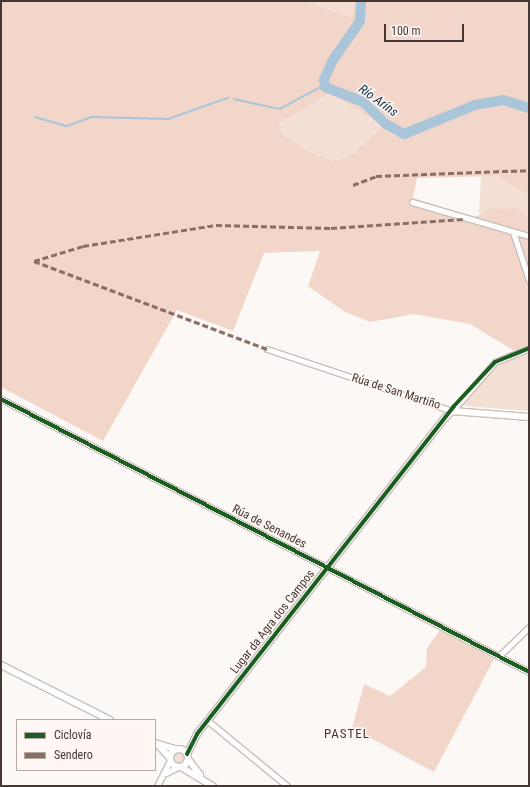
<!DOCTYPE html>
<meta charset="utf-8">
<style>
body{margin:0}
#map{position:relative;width:530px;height:787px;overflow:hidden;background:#fcf8f6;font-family:"Roboto Condensed",sans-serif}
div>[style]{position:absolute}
.green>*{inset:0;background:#f4dfd5}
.round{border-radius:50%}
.forest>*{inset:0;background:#f2d6c9}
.stream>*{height:1.5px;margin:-0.75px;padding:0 0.75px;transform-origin:0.75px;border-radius:0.75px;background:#a9c5d9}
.river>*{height:10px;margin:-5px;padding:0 5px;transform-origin:5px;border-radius:5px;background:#a9c5d9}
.roads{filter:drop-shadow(1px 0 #c8c0bc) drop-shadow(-1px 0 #c8c0bc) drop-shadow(0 1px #c8c0bc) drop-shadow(0 -1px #c8c0bc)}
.minor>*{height:5px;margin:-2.5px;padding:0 2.5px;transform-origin:2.5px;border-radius:2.5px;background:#fffefe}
.tertiary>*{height:6px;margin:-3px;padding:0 3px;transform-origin:3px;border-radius:3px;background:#fffefe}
.tertiary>.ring{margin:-3px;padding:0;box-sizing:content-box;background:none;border:6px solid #fffefe;border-radius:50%}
.quiet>*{height:3px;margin-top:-1.5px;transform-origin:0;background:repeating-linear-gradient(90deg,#8d6e63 0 6px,transparent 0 9px)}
.cycleway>*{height:4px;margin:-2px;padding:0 2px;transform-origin:2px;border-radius:2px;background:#1b5e20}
span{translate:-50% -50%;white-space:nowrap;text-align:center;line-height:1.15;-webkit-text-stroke:3px #fef7f4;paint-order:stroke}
.street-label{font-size:12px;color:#453832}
.water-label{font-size:13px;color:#0d3045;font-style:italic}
.neighbourhood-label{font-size:13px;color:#453832;letter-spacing:1px}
.frame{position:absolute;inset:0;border:2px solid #453832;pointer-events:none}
.legend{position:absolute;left:16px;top:719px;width:140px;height:52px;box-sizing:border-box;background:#fef7f4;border:1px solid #b4aba6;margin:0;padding:5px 7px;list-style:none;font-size:12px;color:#453832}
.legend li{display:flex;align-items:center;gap:8px;height:20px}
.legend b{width:20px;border:1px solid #b4aba6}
.scale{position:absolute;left:384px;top:24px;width:80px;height:18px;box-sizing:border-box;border:2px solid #453832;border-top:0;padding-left:5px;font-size:12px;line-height:14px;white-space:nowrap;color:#453832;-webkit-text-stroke:3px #fef7f4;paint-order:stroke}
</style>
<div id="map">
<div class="green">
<i style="clip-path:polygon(305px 1px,356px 1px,351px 19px)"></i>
<i style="clip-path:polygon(330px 93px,383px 126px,349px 157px,332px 161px,300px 147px,278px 130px,282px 122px)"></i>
<i style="clip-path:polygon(481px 176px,497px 176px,529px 196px,529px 216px,516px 208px,479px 213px)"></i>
<i style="clip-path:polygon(529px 350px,529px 411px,464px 406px,463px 401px,505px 359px)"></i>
<i class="round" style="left:172px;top:752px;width:12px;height:12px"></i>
</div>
<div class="forest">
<i style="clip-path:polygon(evenodd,1px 1px,305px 1px,351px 18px,356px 1px,529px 1px,529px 196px,497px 176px,417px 178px,413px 198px,475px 217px,489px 209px,516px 208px,529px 216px,529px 349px,513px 350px,470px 324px,414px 314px,370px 322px,345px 312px,308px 286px,320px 251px,264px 253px,233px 331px,177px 310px,103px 441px,1px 387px,1px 1px,330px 93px,383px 126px,349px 157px,332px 161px,300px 147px,278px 130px,282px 122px,330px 93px)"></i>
<i style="clip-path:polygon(440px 630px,494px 659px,434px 772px,352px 728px,364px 684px,390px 696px,426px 667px,427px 648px)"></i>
</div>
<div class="stream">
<i style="left:234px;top:99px;width:47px;rotate:12.3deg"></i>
<i style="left:280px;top:109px;width:50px;rotate:-28.6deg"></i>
<i style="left:35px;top:117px;width:33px;rotate:16deg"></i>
<i style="left:67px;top:126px;width:27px;rotate:-20deg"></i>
<i style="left:92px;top:117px;width:76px;rotate:1.5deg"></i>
<i style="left:168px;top:119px;width:64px;rotate:-19.3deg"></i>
</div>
<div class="river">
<i style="left:361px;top:1px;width:20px;rotate:93deg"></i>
<i style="left:360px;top:21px;width:47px;rotate:124.7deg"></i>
<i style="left:333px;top:60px;width:21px;rotate:115deg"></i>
<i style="left:324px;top:79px;width:8px;rotate:83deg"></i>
<i style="left:325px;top:87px;width:41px;rotate:21.5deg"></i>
<i style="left:363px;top:102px;width:32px;rotate:44deg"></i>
<i style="left:386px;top:124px;width:21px;rotate:29deg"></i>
<i style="left:404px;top:134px;width:77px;rotate:-22.2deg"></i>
<i style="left:475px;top:105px;width:28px;rotate:-10deg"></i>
<i style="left:503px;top:100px;width:27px;rotate:17deg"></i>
</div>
<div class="roads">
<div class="minor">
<i style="left:412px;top:202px;width:122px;rotate:16.2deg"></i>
<i style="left:513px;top:232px;width:51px;rotate:71.6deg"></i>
<i style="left:267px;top:349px;width:195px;rotate:18.5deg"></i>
<i style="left:452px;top:411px;width:65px;rotate:-48.7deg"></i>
<i style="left:495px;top:362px;width:37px;rotate:-22deg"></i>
<i style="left:1px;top:399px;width:594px;rotate:27.34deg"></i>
<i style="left:499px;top:656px;width:42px;rotate:-44deg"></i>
<i style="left:208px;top:721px;width:102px;rotate:39.4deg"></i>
<i style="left:166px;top:773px;width:13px;rotate:-27deg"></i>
<i style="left:157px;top:786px;width:28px;rotate:-63deg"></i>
</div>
<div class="tertiary">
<i style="left:1px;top:665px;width:122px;rotate:26.8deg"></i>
<i style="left:155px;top:743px;width:21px;rotate:17deg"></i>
<i style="left:158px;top:745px;width:16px;rotate:47deg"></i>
<i class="ring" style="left:170px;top:749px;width:12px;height:12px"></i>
<i style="left:187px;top:754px;width:22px;rotate:-63deg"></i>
<i style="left:197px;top:734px;width:402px;rotate:-51.9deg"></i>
<i style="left:445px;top:418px;width:10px;rotate:-45deg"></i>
<i style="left:452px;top:411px;width:77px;rotate:4.5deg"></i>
<i style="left:188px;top:759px;width:20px;rotate:53deg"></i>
<i style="left:181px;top:767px;width:37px;rotate:31deg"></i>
</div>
</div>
<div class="quiet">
<i style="left:353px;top:185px;width:25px;rotate:-21deg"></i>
<i style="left:376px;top:176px;width:153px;rotate:-2.2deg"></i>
<i style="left:34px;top:261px;width:51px;rotate:-17deg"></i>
<i style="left:83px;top:246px;width:135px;rotate:-9deg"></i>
<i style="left:216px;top:225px;width:115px;rotate:1.5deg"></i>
<i style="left:331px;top:228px;width:133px;rotate:-3.9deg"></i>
<i style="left:34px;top:261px;width:249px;rotate:20.7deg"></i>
</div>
<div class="cycleway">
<i style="left:1px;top:399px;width:594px;rotate:27.34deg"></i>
<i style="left:187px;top:754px;width:22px;rotate:-63deg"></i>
<i style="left:197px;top:734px;width:417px;rotate:-51.9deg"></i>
<i style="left:454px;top:406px;width:60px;rotate:-47deg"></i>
<i style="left:495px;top:362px;width:37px;rotate:-22deg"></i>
</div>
<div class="street-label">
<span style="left:396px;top:392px;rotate:18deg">Rúa de San Martiño</span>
<span style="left:269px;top:527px;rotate:27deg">Rúa de Senandes</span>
<span style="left:273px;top:622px;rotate:-52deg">Lugar da Agra dos Campos</span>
</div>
<div class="water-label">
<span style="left:378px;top:101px;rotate:36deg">Río Aríns</span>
</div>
<div class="neighbourhood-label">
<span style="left:347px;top:734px">PASTEL</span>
</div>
<div class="frame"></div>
<ul class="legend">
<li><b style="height:5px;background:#1b5e20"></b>Ciclovía</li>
<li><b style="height:5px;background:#8d6e63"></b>Sendero</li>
</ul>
<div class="scale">100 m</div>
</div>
